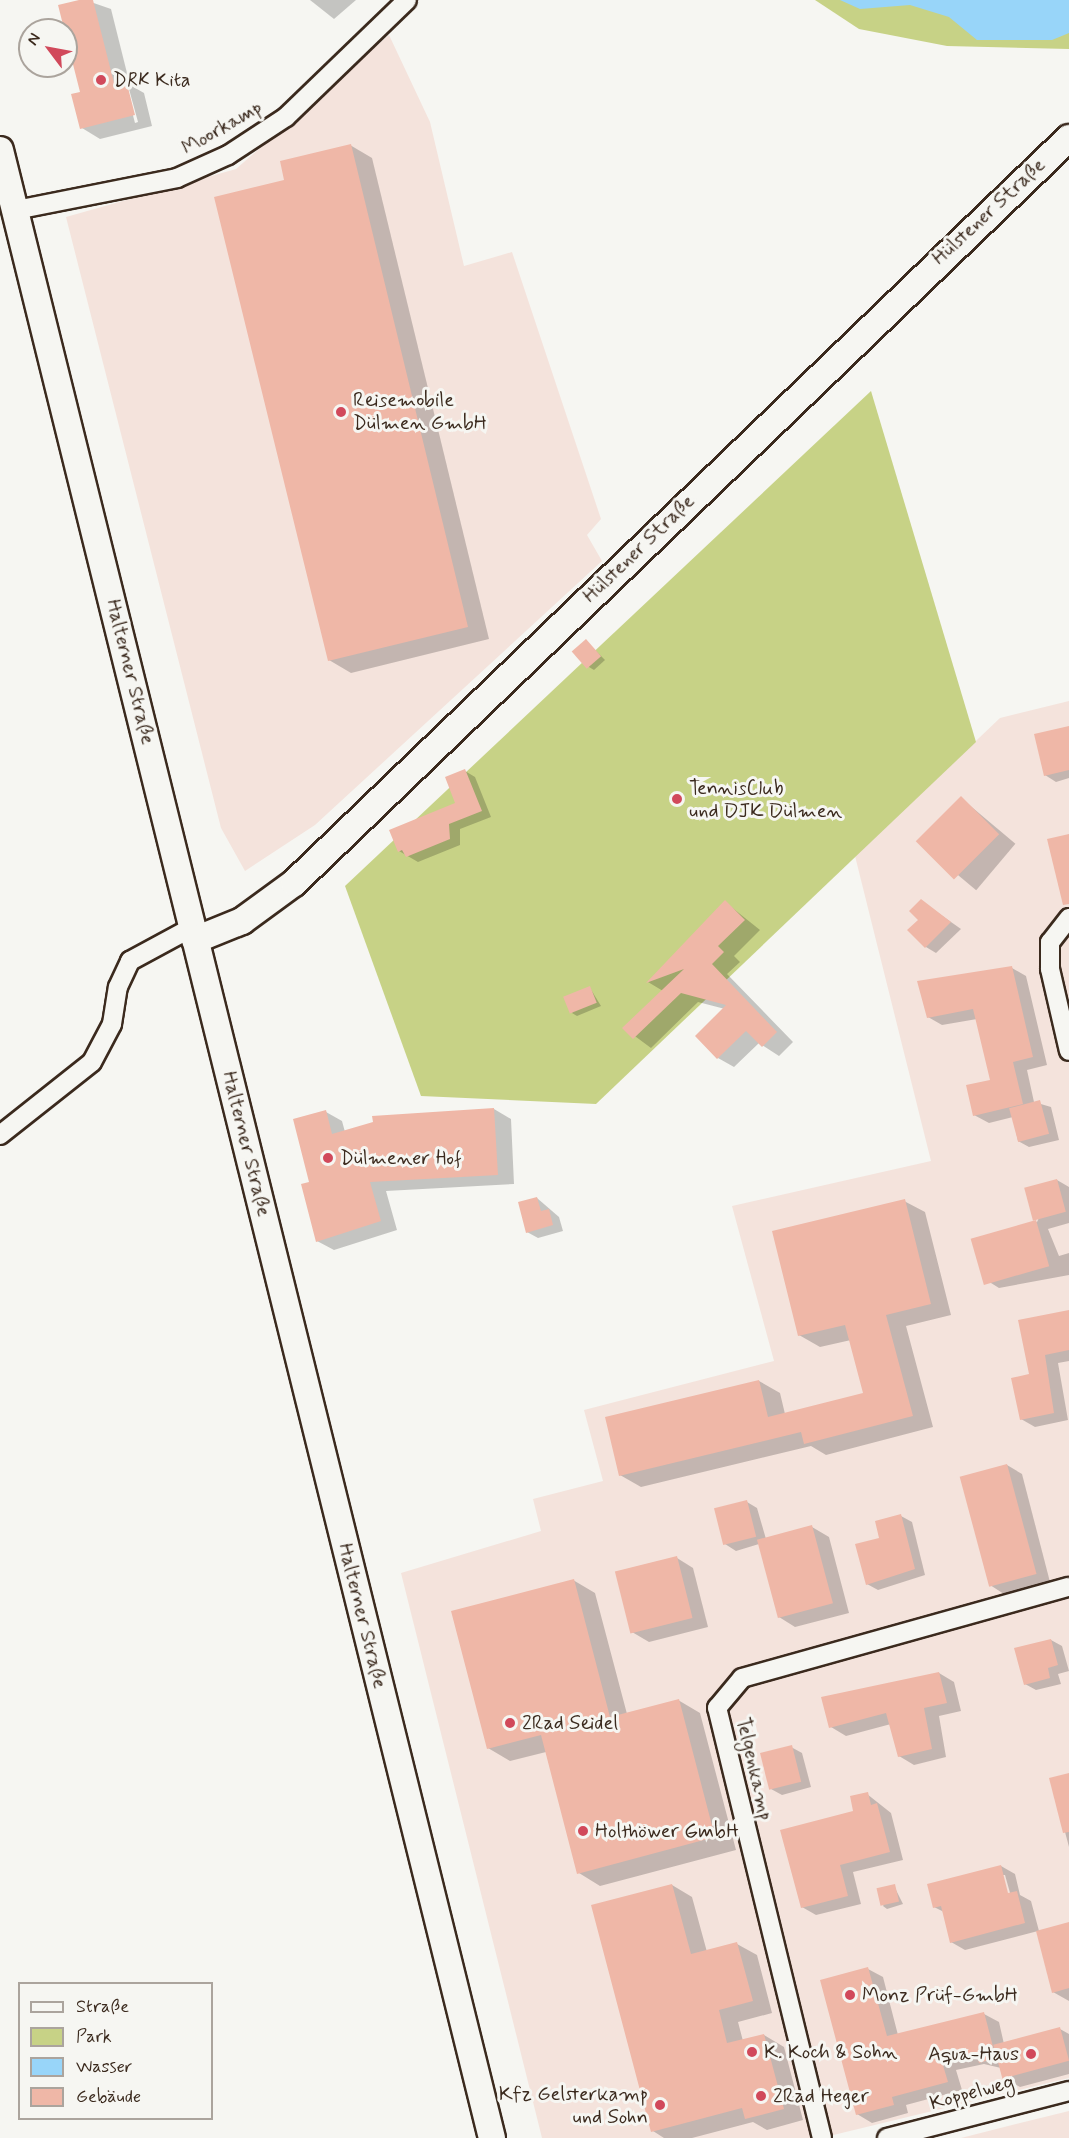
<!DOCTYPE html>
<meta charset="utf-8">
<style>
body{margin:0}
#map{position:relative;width:1069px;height:2138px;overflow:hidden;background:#f6f6f2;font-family:Mynerve,sans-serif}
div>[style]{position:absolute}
.built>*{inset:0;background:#f4e3dc}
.green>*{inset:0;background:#c7d286}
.water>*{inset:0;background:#98d5f9}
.shadow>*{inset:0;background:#0003;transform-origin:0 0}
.building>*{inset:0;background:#efb7a7;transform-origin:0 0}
.roads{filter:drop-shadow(2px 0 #3b2a1e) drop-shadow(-2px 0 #3b2a1e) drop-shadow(0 2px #3b2a1e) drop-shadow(0 -2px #3b2a1e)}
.street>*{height:18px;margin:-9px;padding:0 9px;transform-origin:9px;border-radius:9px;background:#f6f6f2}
.secondary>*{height:26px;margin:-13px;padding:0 13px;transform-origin:13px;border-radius:13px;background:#f6f6f2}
.dots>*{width:16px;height:16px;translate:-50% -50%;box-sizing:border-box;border:3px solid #f6f6f2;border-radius:50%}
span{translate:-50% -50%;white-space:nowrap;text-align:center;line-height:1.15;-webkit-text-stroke:6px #f6f6f2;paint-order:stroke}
.poi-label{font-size:20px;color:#3b2a1e}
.left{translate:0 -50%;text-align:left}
.right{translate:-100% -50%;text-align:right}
.street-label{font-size:20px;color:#3b2a1e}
.legend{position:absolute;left:18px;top:1982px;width:195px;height:138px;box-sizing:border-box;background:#f6f6f2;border:2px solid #aba49d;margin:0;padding:8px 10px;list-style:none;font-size:18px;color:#3b2a1e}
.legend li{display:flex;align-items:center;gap:12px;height:30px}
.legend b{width:30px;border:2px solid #aba49d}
.north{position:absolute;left:18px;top:18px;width:60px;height:60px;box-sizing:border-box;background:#f6f6f2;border:2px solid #aba49d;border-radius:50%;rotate:302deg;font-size:16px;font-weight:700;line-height:24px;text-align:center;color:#3b2a1e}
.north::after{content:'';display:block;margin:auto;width:21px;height:27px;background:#d1495b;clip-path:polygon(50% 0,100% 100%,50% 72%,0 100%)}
</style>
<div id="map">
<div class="built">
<i style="clip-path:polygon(389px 35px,430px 122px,464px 266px,512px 252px,601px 519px,587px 535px,602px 561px,315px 825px,245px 871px,221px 828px,66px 217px,236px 169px)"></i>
<i style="clip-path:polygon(1069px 701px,1069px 2078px,821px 2138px,542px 2138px,401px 1573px,541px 1531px,533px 1499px,603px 1481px,584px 1410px,774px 1361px,732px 1206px,931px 1161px,855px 856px,1000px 718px)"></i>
<i style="clip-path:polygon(1069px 2111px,1069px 2138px,961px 2138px,1016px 2124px)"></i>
</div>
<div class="green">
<i style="clip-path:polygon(815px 0,1069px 0,1069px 49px,947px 46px,859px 29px)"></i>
<i style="clip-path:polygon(871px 391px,976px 742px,596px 1104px,421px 1096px,345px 886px)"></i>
</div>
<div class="water">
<i style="clip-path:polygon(840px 0,1069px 0,1069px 33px,1052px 40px,977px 40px,949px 17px,910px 5px,860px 9px)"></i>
</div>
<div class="shadow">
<i style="clip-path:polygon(evenodd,85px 0,111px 9px,130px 85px,144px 93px,152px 126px,100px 139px,82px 128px,85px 0,126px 89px,129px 89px,138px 122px,135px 123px,126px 89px)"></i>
<i style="clip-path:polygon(310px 0,356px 0,334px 19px)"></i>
<i style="clip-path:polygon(350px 145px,372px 158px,489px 639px,351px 673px,329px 660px)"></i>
<i style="clip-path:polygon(586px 641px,605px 660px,594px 670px,589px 667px)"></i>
<i style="clip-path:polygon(1069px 727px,1069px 778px,1056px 782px,1045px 775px)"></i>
<i style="clip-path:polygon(465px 771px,475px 777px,491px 817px,460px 829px,460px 845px,418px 862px,399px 851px,457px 804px)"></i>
<i style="left:961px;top:798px;width:71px;height:61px;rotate:40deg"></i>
<i style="clip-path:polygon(921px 901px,961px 929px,936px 953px,926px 947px)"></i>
<i style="clip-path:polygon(725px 902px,760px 930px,734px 956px,740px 962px,727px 974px,793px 1042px,779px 1056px,759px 1043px,734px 1067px,718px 1058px,725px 1009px,698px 1002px,651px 1048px,624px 1028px,663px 991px,648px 982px)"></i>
<i style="clip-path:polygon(1012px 968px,1026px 976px,1047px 1065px,1027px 1070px,1034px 1102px,1051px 1107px,1059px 1140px,1029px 1147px,1018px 1141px,1013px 1117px,989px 1123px,974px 1115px,991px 1081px,977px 1019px,942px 1025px,928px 1017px)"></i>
<i style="clip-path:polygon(590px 988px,601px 1006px,577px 1016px,572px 1013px)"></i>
<i style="clip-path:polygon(494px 1109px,511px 1119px,514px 1184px,386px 1191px,397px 1230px,334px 1250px,317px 1241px,311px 1183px,326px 1112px,342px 1121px,345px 1132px,374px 1123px,374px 1118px)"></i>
<i style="clip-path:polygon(1057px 1180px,1069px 1187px,1069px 1223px,1048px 1229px,1059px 1256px,1069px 1253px,1069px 1275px,999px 1288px,983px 1278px,972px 1239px,1037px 1222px)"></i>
<i style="clip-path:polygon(537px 1198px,559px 1217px,563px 1231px,538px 1238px,527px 1232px)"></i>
<i style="clip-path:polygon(904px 1201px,925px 1212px,951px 1315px,906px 1326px,933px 1427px,826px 1455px,811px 1446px,641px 1487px,620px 1475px,759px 1381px,780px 1393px,785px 1414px,865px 1394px,851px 1340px,820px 1347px,799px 1335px)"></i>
<i style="clip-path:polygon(1069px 1311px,1069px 1361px,1058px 1363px,1068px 1420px,1035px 1427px,1021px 1419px,1031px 1375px)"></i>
<i style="clip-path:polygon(1007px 1465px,1022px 1474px,1050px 1582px,1004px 1594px,990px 1585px)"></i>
<i style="clip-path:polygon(747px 1502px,757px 1508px,766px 1539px,812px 1527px,829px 1537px,849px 1613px,795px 1627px,779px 1617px,759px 1544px,736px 1551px,725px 1544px)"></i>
<i style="clip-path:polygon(901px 1516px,912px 1522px,925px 1575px,878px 1590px,867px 1584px)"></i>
<i style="clip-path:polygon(677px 1558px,693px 1568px,708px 1627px,649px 1642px,632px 1632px)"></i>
<i style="clip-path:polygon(573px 1580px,595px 1593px,627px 1714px,678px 1700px,700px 1713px,736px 1850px,600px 1886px,579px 1873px,546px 1752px,510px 1761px,488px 1748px)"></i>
<i style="clip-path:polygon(1051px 1640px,1062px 1646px,1069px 1671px,1058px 1674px,1061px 1684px,1036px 1690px,1025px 1684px)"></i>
<i style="clip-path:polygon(939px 1673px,954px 1682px,961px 1711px,939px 1716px,946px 1757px,914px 1765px,899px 1756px,891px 1724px,846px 1736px,831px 1727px)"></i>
<i style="clip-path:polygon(791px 1747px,802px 1753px,811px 1787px,782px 1795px,771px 1789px)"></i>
<i style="clip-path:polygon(1069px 1774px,1069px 1847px,1051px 1779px)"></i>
<i style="clip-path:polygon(867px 1794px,891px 1813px,903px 1860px,853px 1872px,861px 1904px,816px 1915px,802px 1907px)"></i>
<i style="clip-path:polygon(evenodd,1001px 1866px,1015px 1874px,1020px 1895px,1031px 1901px,1039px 1931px,1069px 1923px,1069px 2001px,1053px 1992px,1038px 1931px,965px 1950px,951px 1942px,944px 1912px,934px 1907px,1001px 1866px,1002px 1875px,1005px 1875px,1012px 1900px,1009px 1901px,1002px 1875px)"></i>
<i style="clip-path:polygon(672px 1885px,692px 1897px,707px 1952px,737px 1944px,757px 1955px,772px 2013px,738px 2022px,743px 2041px,764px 2035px,784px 2047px,803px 2120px,767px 2130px,753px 2122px,692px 2138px,664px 2138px,653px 2131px)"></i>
<i style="clip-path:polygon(894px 1886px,903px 1904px,887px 1909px,883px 1906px)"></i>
<i style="clip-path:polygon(868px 1969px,883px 1977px,898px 2035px,984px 2014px,999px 2022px,1004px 2044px,1060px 2029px,1069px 2034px,1069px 2074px,1020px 2087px,1004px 2078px,1001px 2068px,984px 2064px,956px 2070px,962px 2090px,906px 2105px,908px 2113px,872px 2123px,857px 2114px)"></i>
</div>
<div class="building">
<i style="clip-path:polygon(79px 0,93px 0,114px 83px,126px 80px,135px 115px,80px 129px,71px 94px,80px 92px,58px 5px)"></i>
<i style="clip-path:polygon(351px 144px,468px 627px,328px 661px,214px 197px,284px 180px,280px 161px)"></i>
<i style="left:586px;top:639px;width:23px;height:19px;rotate:49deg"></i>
<i style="clip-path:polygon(1069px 726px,1069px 770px,1044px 776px,1034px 734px)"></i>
<i style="clip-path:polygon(465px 769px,482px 811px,449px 824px,450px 839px,406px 857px,402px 850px,398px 852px,389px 830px,455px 803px,445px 777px)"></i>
<i style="left:961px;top:796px;width:54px;height:64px;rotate:45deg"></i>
<i style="clip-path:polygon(1069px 834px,1069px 904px,1063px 905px,1047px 839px)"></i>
<i style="clip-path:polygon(921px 899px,951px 922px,925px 948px,907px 930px,918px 920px,909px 911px)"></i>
<i style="clip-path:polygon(725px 900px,745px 920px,718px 946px,724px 952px,712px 964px,777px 1032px,762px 1047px,746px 1031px,717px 1059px,695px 1036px,726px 1005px,681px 993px,633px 1039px,622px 1028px,684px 969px,646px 983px)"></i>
<i style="clip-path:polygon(1012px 966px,1033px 1057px,1013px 1062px,1023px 1104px,973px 1116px,966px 1085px,990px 1080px,973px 1009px,927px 1018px,917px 981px)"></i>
<i style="left:590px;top:986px;width:18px;height:29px;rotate:68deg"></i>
<i style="left:1040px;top:1100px;width:35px;height:32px;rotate:75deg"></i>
<i style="clip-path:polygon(494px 1108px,498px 1175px,370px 1182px,381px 1221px,316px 1242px,301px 1184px,309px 1182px,293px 1119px,326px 1110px,332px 1134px,373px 1122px,372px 1116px)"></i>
<i style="left:1057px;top:1179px;width:34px;height:34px;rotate:75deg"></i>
<i style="clip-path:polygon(537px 1197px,541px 1211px,549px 1209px,553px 1225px,526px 1233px,518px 1202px)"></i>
<i style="clip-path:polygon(905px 1199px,931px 1304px,886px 1315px,913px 1416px,804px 1444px,801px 1432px,619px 1476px,605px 1417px,759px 1380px,768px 1417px,863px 1393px,845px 1325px,798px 1336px,772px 1231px)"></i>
<i style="left:1036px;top:1220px;width:48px;height:68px;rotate:74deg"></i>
<i style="clip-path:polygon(1069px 1310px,1069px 1350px,1045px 1355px,1054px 1413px,1020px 1420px,1011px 1378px,1029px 1374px,1018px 1320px)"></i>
<i style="left:1007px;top:1464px;width:114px;height:49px;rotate:75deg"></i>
<i style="left:747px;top:1500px;width:38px;height:34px;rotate:76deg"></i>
<i style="clip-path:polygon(901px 1514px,915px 1569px,866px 1585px,855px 1544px,879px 1538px,875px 1521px)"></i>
<i style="left:812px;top:1525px;width:81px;height:57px;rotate:75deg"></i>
<i style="left:677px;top:1556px;width:64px;height:64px;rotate:76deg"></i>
<i style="clip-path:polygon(574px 1579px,610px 1717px,679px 1699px,715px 1837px,577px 1874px,541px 1735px,487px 1749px,451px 1611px)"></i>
<i style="clip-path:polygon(1051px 1639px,1058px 1665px,1048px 1668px,1050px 1678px,1024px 1685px,1014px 1648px)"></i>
<i style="clip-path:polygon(939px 1672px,947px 1703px,924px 1708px,932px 1749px,898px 1757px,886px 1713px,829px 1728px,821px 1697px)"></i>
<i style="left:792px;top:1745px;width:38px;height:33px;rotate:76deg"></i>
<i style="clip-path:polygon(1069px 1773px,1069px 1832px,1063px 1833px,1049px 1778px)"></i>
<i style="clip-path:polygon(868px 1792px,871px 1805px,877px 1803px,890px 1852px,840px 1865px,848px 1896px,801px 1908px,780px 1830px,853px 1811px,850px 1796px)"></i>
<i style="clip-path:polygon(1001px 1865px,1008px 1893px,1017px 1891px,1025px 1923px,950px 1943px,941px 1906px,933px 1908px,927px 1884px)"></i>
<i style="clip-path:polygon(672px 1884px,691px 1954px,737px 1942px,753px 2001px,719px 2010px,727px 2043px,764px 2034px,784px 2109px,745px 2119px,742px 2108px,651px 2132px,591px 1905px)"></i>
<i style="left:895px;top:1884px;width:18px;height:19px;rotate:77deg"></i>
<i style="clip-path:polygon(1069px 1922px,1069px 1988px,1052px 1993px,1036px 1931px)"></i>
<i style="clip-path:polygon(868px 1967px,887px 2036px,984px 2012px,996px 2058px,979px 2063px,977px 2054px,942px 2062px,948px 2082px,892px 2097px,894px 2105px,856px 2115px,820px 1980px)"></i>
<i style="left:1060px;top:2027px;width:35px;height:69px;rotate:75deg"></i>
</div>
<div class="roads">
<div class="street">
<i style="left:16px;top:210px;width:164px;rotate:-11.2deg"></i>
<i style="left:177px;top:178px;width:56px;rotate:-24.3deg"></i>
<i style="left:228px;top:155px;width:69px;rotate:-33.2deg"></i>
<i style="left:286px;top:117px;width:168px;rotate:-44deg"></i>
<i style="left:1069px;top:918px;width:31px;rotate:128deg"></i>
<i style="left:1050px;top:942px;width:27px;rotate:90deg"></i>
<i style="left:1050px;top:969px;width:84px;rotate:77deg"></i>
<i style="left:0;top:1135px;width:117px;rotate:-38.4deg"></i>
<i style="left:92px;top:1062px;width:43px;rotate:-62.2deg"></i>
<i style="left:112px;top:1024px;width:37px;rotate:-81deg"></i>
<i style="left:118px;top:987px;width:29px;rotate:-65deg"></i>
<i style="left:130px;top:961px;width:72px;rotate:-28.4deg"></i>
<i style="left:822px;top:2138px;width:443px;rotate:-103.7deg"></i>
<i style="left:717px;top:1708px;width:39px;rotate:-50deg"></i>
<i style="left:742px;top:1678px;width:339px;rotate:-15.6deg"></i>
<i style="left:887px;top:2138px;width:188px;rotate:-14.5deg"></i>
</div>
<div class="secondary">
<i style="left:0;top:150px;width:2048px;rotate:76.1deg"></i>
<i style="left:195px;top:940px;width:51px;rotate:-22deg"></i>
<i style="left:242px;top:921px;width:64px;rotate:-36.2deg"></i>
<i style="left:294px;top:883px;width:1075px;rotate:-43.87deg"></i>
</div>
</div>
<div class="dots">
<i style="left:101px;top:80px;background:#d1495b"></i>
<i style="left:341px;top:412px;background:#d1495b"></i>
<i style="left:677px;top:799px;background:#d1495b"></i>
<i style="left:328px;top:1158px;background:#d1495b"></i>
<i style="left:510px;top:1723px;background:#d1495b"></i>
<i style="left:583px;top:1831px;background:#d1495b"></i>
<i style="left:850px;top:1995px;background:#d1495b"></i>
<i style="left:752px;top:2052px;background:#d1495b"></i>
<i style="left:1031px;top:2054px;background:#d1495b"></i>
<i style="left:761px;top:2096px;background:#d1495b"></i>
<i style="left:660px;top:2105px;background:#d1495b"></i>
</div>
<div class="poi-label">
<span class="left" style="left:113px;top:80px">DRK Kita</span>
<span class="left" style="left:353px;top:412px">Reisemobile<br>Dülmen GmbH</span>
<span class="left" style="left:689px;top:800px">TennisClub<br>und DJK Dülmen</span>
<span class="left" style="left:340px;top:1158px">Dülmener Hof</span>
<span class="left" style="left:522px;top:1723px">2Rad Seidel</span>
<span class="left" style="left:595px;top:1831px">Holthöwer GmbH</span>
<span class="left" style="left:862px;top:1995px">Monz Prüf-GmbH</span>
<span class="left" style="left:764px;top:2052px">K. Koch &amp; Sohn</span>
<span class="right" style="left:1019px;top:2054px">Aqua-Haus</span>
<span class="right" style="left:648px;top:2106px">Kfz Gelsterkamp<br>und Sohn</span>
<span class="left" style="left:773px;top:2096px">2Rad Heger</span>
</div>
<div class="street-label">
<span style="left:222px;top:128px;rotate:-30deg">Moorkamp</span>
<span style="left:989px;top:212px;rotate:-43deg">Hülstener Straße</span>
<span style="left:639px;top:549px;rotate:-44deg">Hülstener Straße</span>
<span style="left:130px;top:672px;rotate:76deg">Halterner Straße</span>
<span style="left:246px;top:1144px;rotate:76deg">Halterner Straße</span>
<span style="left:362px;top:1616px;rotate:76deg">Halterner Straße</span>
<span style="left:754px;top:1769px;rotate:77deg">Telgenkamp</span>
<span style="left:972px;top:2093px;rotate:-15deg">Koppelweg</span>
</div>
<ul class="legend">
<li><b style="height:8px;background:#f6f6f2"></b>Straße</li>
<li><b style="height:16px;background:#c7d286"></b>Park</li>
<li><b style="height:16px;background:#98d5f9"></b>Wasser</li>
<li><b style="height:16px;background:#efb7a7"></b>Gebäude</li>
</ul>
<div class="north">N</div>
</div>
